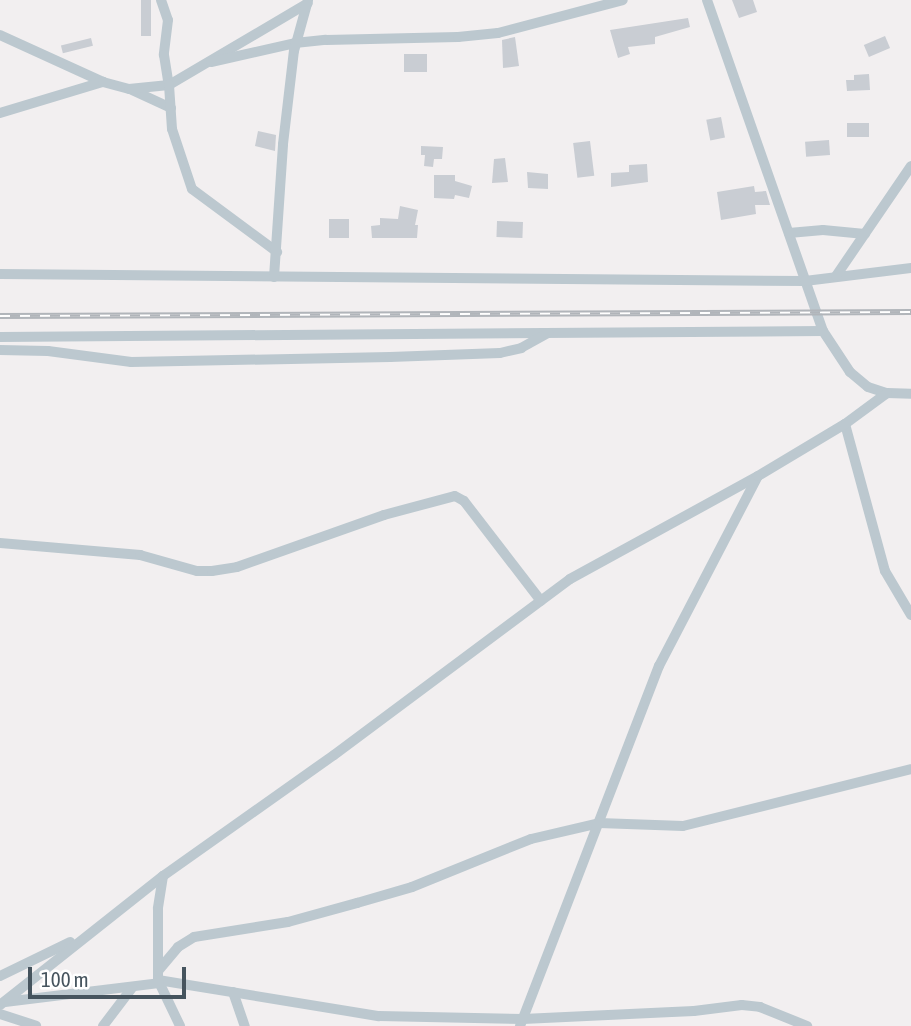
<!DOCTYPE html>
<style>
body{margin:0}
#map{position:relative;width:911px;height:1026px;overflow:hidden;background:#f2eff0;font-family:"Asap Condensed",sans-serif}
div>[style]{position:absolute}
.building>*{inset:0;background:#c9cdd3;transform-origin:0 0}
.minor>*{height:10px;margin:-5px;padding:0 5px;transform-origin:5px;border-radius:5px;background:#bcc8cf}
.rail>*{height:6px;margin-top:-3px;transform-origin:0;background:repeating-linear-gradient(90deg,#fff 0 10px,#b1b5ba 0 20px);box-sizing:border-box;border-block:2px solid #b1b5ba}
span{translate:-50% -50%;white-space:nowrap;text-align:center;line-height:1.15;-webkit-text-stroke:7px #fff;paint-order:stroke}
.scale{position:absolute;left:28px;top:967px;width:158px;height:32px;box-sizing:border-box;border:4px solid #46545e;border-top:0;padding-left:9px;font-size:21px;line-height:24px;white-space:nowrap;color:#46545e;-webkit-text-stroke:5px #fff;paint-order:stroke}
</style>
<div id="map">
<div class="building">
<i style="left:141px;top:0;width:10px;height:36px"></i>
<i style="clip-path:polygon(732px 0,753px 0,757px 12px,739px 18px)"></i>
<i style="clip-path:polygon(688px 18px,690px 27px,655px 37px,655px 44px,628px 47px,630px 54px,618px 58px,610px 30px)"></i>
<i style="left:885px;top:36px;width:13px;height:23px;rotate:67deg"></i>
<i style="clip-path:polygon(515px 37px,519px 66px,503px 68px,502px 40px)"></i>
<i style="left:91px;top:38px;width:8px;height:31px;rotate:76deg"></i>
<i style="left:427px;top:54px;width:18px;height:23px;rotate:90deg"></i>
<i style="clip-path:polygon(869px 74px,870px 90px,847px 91px,846px 80px,854px 80px,854px 75px)"></i>
<i style="left:721px;top:117px;width:21px;height:15px;rotate:79deg"></i>
<i style="left:847px;top:123px;width:22px;height:14px"></i>
<i style="clip-path:polygon(258px 131px,276px 135px,275px 151px,255px 146px)"></i>
<i style="left:829px;top:140px;width:15px;height:24px;rotate:86deg"></i>
<i style="left:590px;top:141px;width:35px;height:17px;rotate:83deg"></i>
<i style="clip-path:polygon(421px 146px,443px 147px,442px 159px,434px 159px,433px 167px,424px 166px,425px 155px,421px 155px)"></i>
<i style="clip-path:polygon(505px 158px,508px 182px,492px 183px,494px 159px)"></i>
<i style="clip-path:polygon(647px 164px,648px 182px,611px 187px,611px 173px,629px 172px,629px 165px)"></i>
<i style="clip-path:polygon(527px 172px,548px 174px,548px 189px,528px 188px)"></i>
<i style="clip-path:polygon(434px 175px,455px 175px,455px 181px,472px 186px,469px 198px,455px 195px,454px 199px,434px 198px)"></i>
<i style="clip-path:polygon(754px 186px,755px 192px,766px 191px,770px 205px,755px 205px,756px 214px,721px 220px,717px 192px)"></i>
<i style="clip-path:polygon(400px 206px,418px 210px,415px 225px,418px 225px,417px 238px,372px 238px,371px 226px,380px 225px,380px 218px,398px 219px)"></i>
<i style="left:329px;top:219px;width:20px;height:19px"></i>
<i style="left:497px;top:221px;width:26px;height:16px;rotate:2deg"></i>
</div>
<div class="minor">
<i style="left:161px;top:0;width:21px;rotate:71deg"></i>
<i style="left:168px;top:20px;width:35px;rotate:97deg"></i>
<i style="left:164px;top:55px;width:30px;rotate:81deg"></i>
<i style="left:169px;top:85px;width:161px;rotate:-30.5deg"></i>
<i style="left:707px;top:0;width:351px;rotate:70.7deg"></i>
<i style="left:823px;top:331px;width:49px;rotate:56.6deg"></i>
<i style="left:850px;top:372px;width:23px;rotate:40deg"></i>
<i style="left:868px;top:387px;width:20px;rotate:18deg"></i>
<i style="left:887px;top:393px;width:24px;rotate:2deg"></i>
<i style="left:0;top:35px;width:113px;rotate:24.5deg"></i>
<i style="left:211px;top:62px;width:86px;rotate:-12.7deg"></i>
<i style="left:295px;top:43px;width:31px;rotate:-6deg"></i>
<i style="left:326px;top:40px;width:132px;rotate:-1.3deg"></i>
<i style="left:458px;top:37px;width:40px;rotate:-5.7deg"></i>
<i style="left:498px;top:33px;width:129px;rotate:-14.8deg"></i>
<i style="left:132px;top:90px;width:43px;rotate:24.8deg"></i>
<i style="left:0;top:113px;width:108px;rotate:-16.8deg"></i>
<i style="left:103px;top:82px;width:27px;rotate:15deg"></i>
<i style="left:129px;top:89px;width:40px;rotate:-5.7deg"></i>
<i style="left:169px;top:85px;width:44px;rotate:86.1deg"></i>
<i style="left:172px;top:129px;width:63px;rotate:71.6deg"></i>
<i style="left:192px;top:189px;width:106px;rotate:36.5deg"></i>
<i style="left:789px;top:233px;width:34px;rotate:-5deg"></i>
<i style="left:823px;top:230px;width:42px;rotate:5.4deg"></i>
<i style="left:0;top:274px;width:805px;rotate:0.5deg"></i>
<i style="left:805px;top:281px;width:107px;rotate:-7deg"></i>
<i style="left:836px;top:276px;width:133px;rotate:-55.7deg"></i>
<i style="left:274px;top:277px;width:133px;rotate:-86.1deg"></i>
<i style="left:283px;top:144px;width:94px;rotate:-83.3deg"></i>
<i style="left:294px;top:51px;width:53px;rotate:-74.6deg"></i>
<i style="left:0;top:337px;width:823px;rotate:-0.42deg"></i>
<i style="left:0;top:350px;width:48px;rotate:1.2deg"></i>
<i style="left:48px;top:351px;width:84px;rotate:7.5deg"></i>
<i style="left:131px;top:362px;width:259px;rotate:-1.1deg"></i>
<i style="left:390px;top:357px;width:110px;rotate:-2.1deg"></i>
<i style="left:500px;top:353px;width:22px;rotate:-13deg"></i>
<i style="left:521px;top:348px;width:31px;rotate:-29deg"></i>
<i style="left:845px;top:424px;width:152px;rotate:74.8deg"></i>
<i style="left:885px;top:571px;width:51px;rotate:59.4deg"></i>
<i style="left:0;top:543px;width:141px;rotate:4.9deg"></i>
<i style="left:140px;top:555px;width:59px;rotate:15.7deg"></i>
<i style="left:197px;top:571px;width:15px"></i>
<i style="left:212px;top:571px;width:25px;rotate:-9deg"></i>
<i style="left:237px;top:567px;width:156px;rotate:-19.5deg"></i>
<i style="left:384px;top:515px;width:73px;rotate:-15deg"></i>
<i style="left:455px;top:496px;width:10px;rotate:29deg"></i>
<i style="left:464px;top:501px;width:126px;rotate:52.4deg"></i>
<i style="left:163px;top:876px;width:33px;rotate:99deg"></i>
<i style="left:158px;top:909px;width:71px;rotate:90deg"></i>
<i style="left:158px;top:980px;width:51px;rotate:64.4deg"></i>
<i style="left:158px;top:971px;width:31px;rotate:-50deg"></i>
<i style="left:178px;top:947px;width:19px;rotate:-32deg"></i>
<i style="left:194px;top:937px;width:95px;rotate:-9.1deg"></i>
<i style="left:288px;top:922px;width:72px;rotate:-15.4deg"></i>
<i style="left:357px;top:903px;width:57px;rotate:-16.2deg"></i>
<i style="left:412px;top:887px;width:128px;rotate:-22deg"></i>
<i style="left:531px;top:839px;width:70px;rotate:-13.2deg"></i>
<i style="left:599px;top:823px;width:84px;rotate:2deg"></i>
<i style="left:683px;top:826px;width:235px;rotate:-14deg"></i>
<i style="left:0;top:976px;width:78px;rotate:-25.9deg"></i>
<i style="left:158px;top:980px;width:224px;rotate:9.3deg"></i>
<i style="left:379px;top:1016px;width:144px;rotate:1.2deg"></i>
<i style="left:523px;top:1019px;width:171px;rotate:-2.7deg"></i>
<i style="left:694px;top:1011px;width:48px;rotate:-7.1deg"></i>
<i style="left:742px;top:1005px;width:18px;rotate:6deg"></i>
<i style="left:760px;top:1007px;width:51px;rotate:22deg"></i>
<i style="left:233px;top:992px;width:36px;rotate:71deg"></i>
<i style="left:5px;top:1002px;width:155px;rotate:-7deg"></i>
<i style="left:0;top:1005px;width:208px;rotate:-38.4deg"></i>
<i style="left:163px;top:876px;width:209px;rotate:-35.3deg"></i>
<i style="left:334px;top:755px;width:294px;rotate:-36.7deg"></i>
<i style="left:570px;top:579px;width:214px;rotate:-28.7deg"></i>
<i style="left:0;top:1014px;width:38px;rotate:18deg"></i>
<i style="left:103px;top:1026px;width:48px;rotate:-52.7deg"></i>
<i style="left:520px;top:1026px;width:386px;rotate:-68.9deg"></i>
<i style="left:659px;top:666px;width:214px;rotate:-62.5deg"></i>
<i style="left:758px;top:476px;width:101px;rotate:-30.9deg"></i>
<i style="left:845px;top:424px;width:52px;rotate:-36.4deg"></i>
</div>
<div class="rail">
<i style="left:0;top:316px;width:911px;rotate:-0.25deg"></i>
</div>
<div class="scale">100 m</div>
</div>
